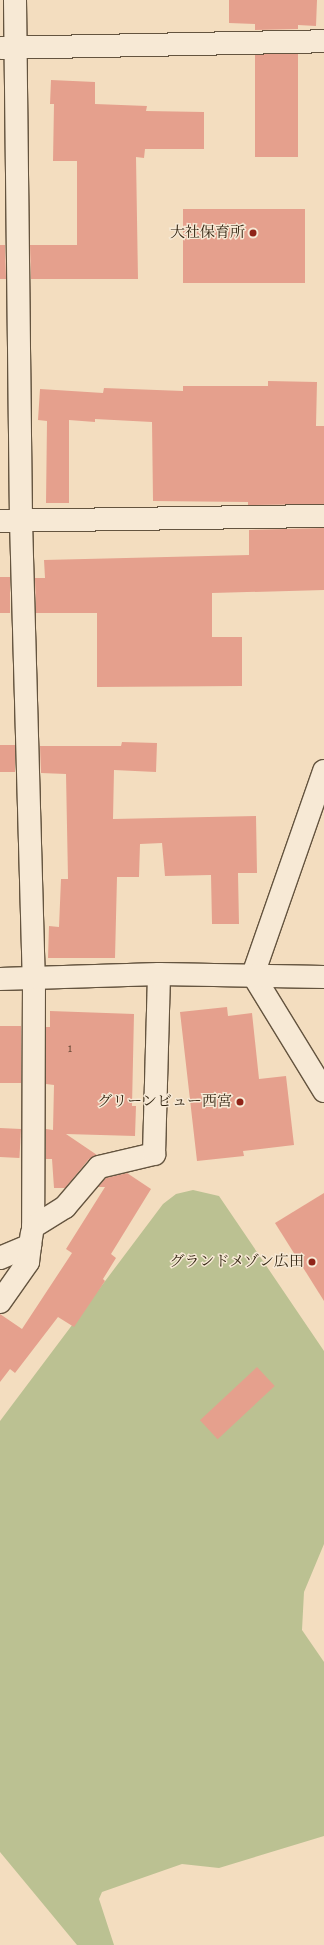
<!DOCTYPE html>
<meta charset="utf-8">
<style>
body{margin:0}
#map{position:relative;width:324px;height:1945px;overflow:hidden;background:#f3ddbf;font-family:Alegreya,"Noto Serif JP",serif}
div>[style]{position:absolute}
.green>*{inset:0;background:#bbc192}
.building>*{inset:0;background:#e5a08d;transform-origin:0 0}
.roads{filter:drop-shadow(1px 0 #64543f) drop-shadow(-1px 0 #64543f) drop-shadow(0 1px #64543f) drop-shadow(0 -1px #64543f)}
.minor>*{height:22px;margin:-11px;padding:0 11px;transform-origin:11px;border-radius:11px;background:#f7e9d5}
.tertiary>*{height:22px;margin:-11px;padding:0 11px;transform-origin:11px;border-radius:11px;background:#f7e9d5}
.dots>*{width:11px;height:11px;translate:-50% -50%;box-sizing:border-box;border:2px solid #f7e9d5;border-radius:50%}
span{translate:-50% -50%;white-space:nowrap;text-align:center;line-height:1.15;-webkit-text-stroke:3px #f7e9d5;paint-order:stroke}
.number-label{font-size:13px;color:#614532}
.number-label span{-webkit-text-stroke-width:0}
.poi-label{font-size:15px;color:#352714}
.right{translate:-100% -50%;text-align:right}
</style>
<div id="map">
<div class="green">
<i style="clip-path:polygon(193px 1190px,219px 1196px,324px 1351px,324px 1544px,304px 1592px,302px 1630px,324px 1662px,324px 1836px,219px 1868px,182px 1864px,102px 1892px,99px 1899px,114px 1945px,77px 1945px,0 1852px,0 1421px,163px 1204px,176px 1194px)"></i>
</div>
<div class="building">
<i style="clip-path:polygon(229px 0,317px 0,316px 26px,298px 25px,298px 29px,255px 30px,255px 24px,229px 23px)"></i>
<i style="left:298px;top:54px;width:103px;height:43px;rotate:90deg"></i>
<i style="clip-path:polygon(51px 80px,95px 82px,95px 104px,147px 106px,146px 111px,204px 112px,204px 149px,145px 149px,144px 158px,136px 157px,138px 279px,31px 279px,30px 245px,77px 245px,77px 161px,53px 161px,54px 104px,50px 104px)"></i>
<i style="left:183px;top:209px;width:122px;height:74px"></i>
<i style="clip-path:polygon(0 245px,5px 245px,6px 279px,0 279px)"></i>
<i style="clip-path:polygon(268px 381px,317px 382px,316px 426px,324px 426px,324px 504px,248px 505px,248px 502px,153px 501px,152px 422px,95px 419px,95px 422px,69px 420px,69px 503px,46px 503px,47px 421px,38px 420px,40px 389px,103px 393px,104px 388px,183px 391px,183px 386px,268px 386px)"></i>
<i style="clip-path:polygon(324px 528px,324px 590px,212px 593px,212px 637px,242px 637px,242px 686px,97px 687px,97px 613px,36px 613px,35px 578px,45px 578px,44px 560px,249px 555px,249px 530px)"></i>
<i style="left:0;top:577px;width:10px;height:36px"></i>
<i style="clip-path:polygon(122px 742px,157px 743px,156px 772px,114px 770px,113px 819px,256px 816px,257px 873px,238px 873px,239px 924px,212px 924px,211px 875px,165px 876px,162px 843px,140px 844px,139px 877px,117px 877px,115px 958px,48px 958px,49px 926px,59px 927px,61px 879px,68px 879px,66px 774px,41px 773px,40px 746px,121px 746px)"></i>
<i style="left:0;top:745px;width:15px;height:27px"></i>
<i style="clip-path:polygon(227px 1007px,228px 1016px,252px 1013px,259px 1079px,286px 1076px,294px 1145px,243px 1151px,244px 1156px,197px 1161px,180px 1012px)"></i>
<i style="clip-path:polygon(50px 1011px,134px 1014px,132px 1106px,136px 1106px,135px 1136px,66px 1134px,97px 1155px,89px 1159px,65px 1188px,54px 1188px,52px 1159px,46px 1159px,46px 1129px,53px 1130px,54px 1085px,46px 1084px,46px 1027px,50px 1027px)"></i>
<i style="left:0;top:1026px;width:21px;height:57px"></i>
<i style="left:0;top:1128px;width:21px;height:29px;rotate:3deg"></i>
<i style="clip-path:polygon(127px 1173px,151px 1189px,111px 1254px,116px 1258px,103px 1279px,105px 1281px,74px 1327px,58px 1317px,15px 1373px,10px 1369px,0 1382px,0 1314px,22px 1329px,72px 1253px,66px 1249px,105px 1187px,98px 1187px,106px 1178px)"></i>
<i style="clip-path:polygon(324px 1193px,324px 1301px,275px 1223px)"></i>
<i style="left:257px;top:1367px;width:26px;height:78px;rotate:47deg"></i>
</div>
<div class="roads">
<div class="minor">
<i style="left:15px;top:0;width:521px;rotate:89.34deg"></i>
<i style="left:21px;top:521px;width:458px;rotate:88.4deg"></i>
<i style="left:34px;top:979px;width:248px;rotate:90.2deg"></i>
<i style="left:33px;top:1227px;width:38px;rotate:-32deg"></i>
<i style="left:65px;top:1207px;width:52px;rotate:-49.6deg"></i>
<i style="left:99px;top:1167px;width:57px;rotate:-13.3deg"></i>
<i style="left:154px;top:1154px;width:180px;rotate:-88.4deg"></i>
<i style="left:1px;top:48px;width:323px;rotate:-1.2deg"></i>
<i style="left:0;top:521px;width:324px;rotate:-0.9deg"></i>
<i style="left:324px;top:771px;width:216px;rotate:109.2deg"></i>
<i style="left:253px;top:975px;width:136px;rotate:58.5deg"></i>
<i style="left:0;top:1258px;width:33px;rotate:-23deg"></i>
<i style="left:30px;top:1245px;width:12px;rotate:-81deg"></i>
<i style="left:0;top:1302px;width:49px;rotate:-55deg"></i>
<i style="left:28px;top:1262px;width:17px;rotate:-83deg"></i>
</div>
<div class="tertiary">
<i style="left:0;top:979px;width:159px;rotate:-1.8deg"></i>
<i style="left:159px;top:974px;width:165px;rotate:1deg"></i>
</div>
</div>
<div class="dots">
<i style="left:253px;top:233px;background:#8f2418"></i>
<i style="left:240px;top:1102px;background:#8f2418"></i>
<i style="left:312px;top:1262px;background:#8f2418"></i>
</div>
<div class="number-label">
<span style="left:70px;top:1048px">1</span>
</div>
<div class="poi-label">
<span class="right" style="left:245px;top:233px">大社保育所</span>
<span class="right" style="left:232px;top:1102px">グリーンビュー西宮</span>
<span class="right" style="left:304px;top:1262px">グランドメゾン広田</span>
</div>
</div>
